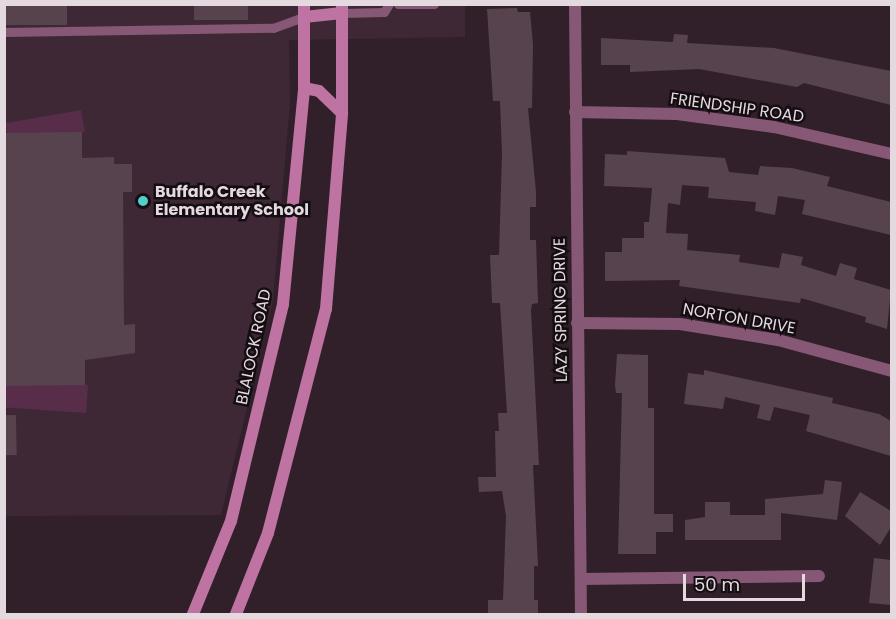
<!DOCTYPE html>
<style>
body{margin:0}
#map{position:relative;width:896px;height:619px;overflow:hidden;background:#31202a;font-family:Poppins,sans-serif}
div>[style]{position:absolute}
.built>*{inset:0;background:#3e2836}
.green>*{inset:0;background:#582d49;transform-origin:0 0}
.building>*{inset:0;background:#56434e;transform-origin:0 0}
.service>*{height:9px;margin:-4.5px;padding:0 4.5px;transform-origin:4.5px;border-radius:4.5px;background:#875875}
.minor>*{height:12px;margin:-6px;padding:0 6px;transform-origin:6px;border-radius:6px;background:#875875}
.secondary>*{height:12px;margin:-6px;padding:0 6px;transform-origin:6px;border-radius:6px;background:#be73a2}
.dots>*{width:16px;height:16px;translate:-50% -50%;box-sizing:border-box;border:3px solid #140d11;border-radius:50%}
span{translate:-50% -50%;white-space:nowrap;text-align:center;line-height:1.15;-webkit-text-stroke:5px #140d11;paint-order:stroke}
.street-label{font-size:16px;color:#e4d9df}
.poi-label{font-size:16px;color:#e4d9df;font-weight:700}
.left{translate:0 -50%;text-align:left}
.frame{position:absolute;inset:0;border:6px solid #e4d9df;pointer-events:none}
.scale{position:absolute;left:683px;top:574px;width:122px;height:27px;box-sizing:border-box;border:3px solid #e4d9df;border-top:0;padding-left:8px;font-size:18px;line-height:21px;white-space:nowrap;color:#e4d9df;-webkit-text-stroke:4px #140d11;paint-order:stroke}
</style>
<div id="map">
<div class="built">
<i style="clip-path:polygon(4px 5px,465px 5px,465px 37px,289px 40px,290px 102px,273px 300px,221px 515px,5px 516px)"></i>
</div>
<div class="green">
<i style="left:81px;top:110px;width:22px;height:77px;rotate:80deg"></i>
<i style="left:88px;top:385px;width:28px;height:83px;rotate:94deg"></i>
</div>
<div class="building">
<i style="left:4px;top:4px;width:63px;height:21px"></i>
<i style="left:194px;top:4px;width:54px;height:16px"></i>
<i style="clip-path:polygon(517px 8px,518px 12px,530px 12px,533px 44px,532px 108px,528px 108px,536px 192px,536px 207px,530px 207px,530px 240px,536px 240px,538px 303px,532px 304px,531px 310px,539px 465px,533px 465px,538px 566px,534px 566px,534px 600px,538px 600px,538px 615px,488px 615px,488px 600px,503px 600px,506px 516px,502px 491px,479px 492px,478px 477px,496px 477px,495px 431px,499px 431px,498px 413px,507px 413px,500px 303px,492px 303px,490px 255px,499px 255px,502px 154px,500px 101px,493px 101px,487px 9px)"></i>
<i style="clip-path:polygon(674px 34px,688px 35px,687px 43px,774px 48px,891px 71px,891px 105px,804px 83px,797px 87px,699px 69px,630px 72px,630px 65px,601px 65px,601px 38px,673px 42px)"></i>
<i style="clip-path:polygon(82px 132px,82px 158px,114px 157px,114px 164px,132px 164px,132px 192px,123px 192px,124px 325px,135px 324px,135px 353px,85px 360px,85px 385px,4px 386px,4px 133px)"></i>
<i style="clip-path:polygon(627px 151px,725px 158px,729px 172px,758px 175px,760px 166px,792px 168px,830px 177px,827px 186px,891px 202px,891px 235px,802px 214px,805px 200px,778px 196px,775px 215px,755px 211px,756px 202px,708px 198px,709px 187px,682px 185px,680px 205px,668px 203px,666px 233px,688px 234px,687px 250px,740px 255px,739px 262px,779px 268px,782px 253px,803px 257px,801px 265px,836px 276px,840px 263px,857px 268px,854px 279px,891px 290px,887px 329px,865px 322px,866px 317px,801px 298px,800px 303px,679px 286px,680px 280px,605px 281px,605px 252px,622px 252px,622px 238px,644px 238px,644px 222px,649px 222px,652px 188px,604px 186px,605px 154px,627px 155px)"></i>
<i style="clip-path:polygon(617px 354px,648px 355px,648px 408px,654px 408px,654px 514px,673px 514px,673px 532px,656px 532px,656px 554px,618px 554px,622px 393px,616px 393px,615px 385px)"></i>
<i style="clip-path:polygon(704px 370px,833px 398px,832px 403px,879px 414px,891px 421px,891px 456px,806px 431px,810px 415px,774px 407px,770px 421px,757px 418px,760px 405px,725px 397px,723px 409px,684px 404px,688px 373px,704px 375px)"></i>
<i style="left:16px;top:415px;width:40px;height:12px;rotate:89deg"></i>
<i style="clip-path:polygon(825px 480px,842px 482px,837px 520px,781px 513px,781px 540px,685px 540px,685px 520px,705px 517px,705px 502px,730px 502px,730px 515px,765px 515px,765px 499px,823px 494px)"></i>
<i style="clip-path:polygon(860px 492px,891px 511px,891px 527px,880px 545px,845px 516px)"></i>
<i style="clip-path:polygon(874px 558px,891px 560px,891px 605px,869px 603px)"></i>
</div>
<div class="service">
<i style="left:398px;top:4px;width:36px"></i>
<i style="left:342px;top:13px;width:42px;rotate:-1.4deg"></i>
<i style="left:384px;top:12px;width:9px;rotate:-58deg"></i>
<i style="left:4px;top:32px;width:269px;rotate:-0.9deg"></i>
<i style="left:273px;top:28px;width:33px;rotate:-20deg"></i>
</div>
<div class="minor">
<i style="left:575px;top:4px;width:610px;rotate:89.44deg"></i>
<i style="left:575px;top:112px;width:102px;rotate:1.1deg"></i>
<i style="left:677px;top:114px;width:98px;rotate:7.6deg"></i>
<i style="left:774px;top:127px;width:121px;rotate:12.9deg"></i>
<i style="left:577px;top:323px;width:103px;rotate:0.6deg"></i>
<i style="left:680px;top:324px;width:99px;rotate:9.3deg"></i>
<i style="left:778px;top:340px;width:118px;rotate:15.2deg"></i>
<i style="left:581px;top:579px;width:238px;rotate:-0.7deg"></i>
</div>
<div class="secondary">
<i style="left:304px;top:17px;width:38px;rotate:-6deg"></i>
<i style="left:304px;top:88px;width:15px;rotate:11deg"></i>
<i style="left:319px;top:91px;width:32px;rotate:44deg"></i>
<i style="left:193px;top:614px;width:100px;rotate:-67.8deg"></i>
<i style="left:231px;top:521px;width:223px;rotate:-76.5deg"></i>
<i style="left:283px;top:304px;width:217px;rotate:-84.4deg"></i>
<i style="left:304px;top:88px;width:84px;rotate:-90deg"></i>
<i style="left:236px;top:614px;width:87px;rotate:-68.4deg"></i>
<i style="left:268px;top:533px;width:231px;rotate:-75.5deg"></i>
<i style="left:326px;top:309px;width:197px;rotate:-85.3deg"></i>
<i style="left:342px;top:113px;width:109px;rotate:-90deg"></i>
</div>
<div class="dots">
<i style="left:143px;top:201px;background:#53cdc9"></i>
</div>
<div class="street-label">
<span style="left:737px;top:108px;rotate:8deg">FRIENDSHIP ROAD</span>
<span style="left:561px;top:310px;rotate:-91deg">LAZY SPRING DRIVE</span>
<span style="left:739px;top:319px;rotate:10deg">NORTON DRIVE</span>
<span style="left:254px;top:347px;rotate:-78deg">BLALOCK ROAD</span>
</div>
<div class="poi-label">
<span class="left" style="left:155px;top:201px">Buffalo Creek<br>Elementary School</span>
</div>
<div class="frame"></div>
<div class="scale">50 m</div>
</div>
